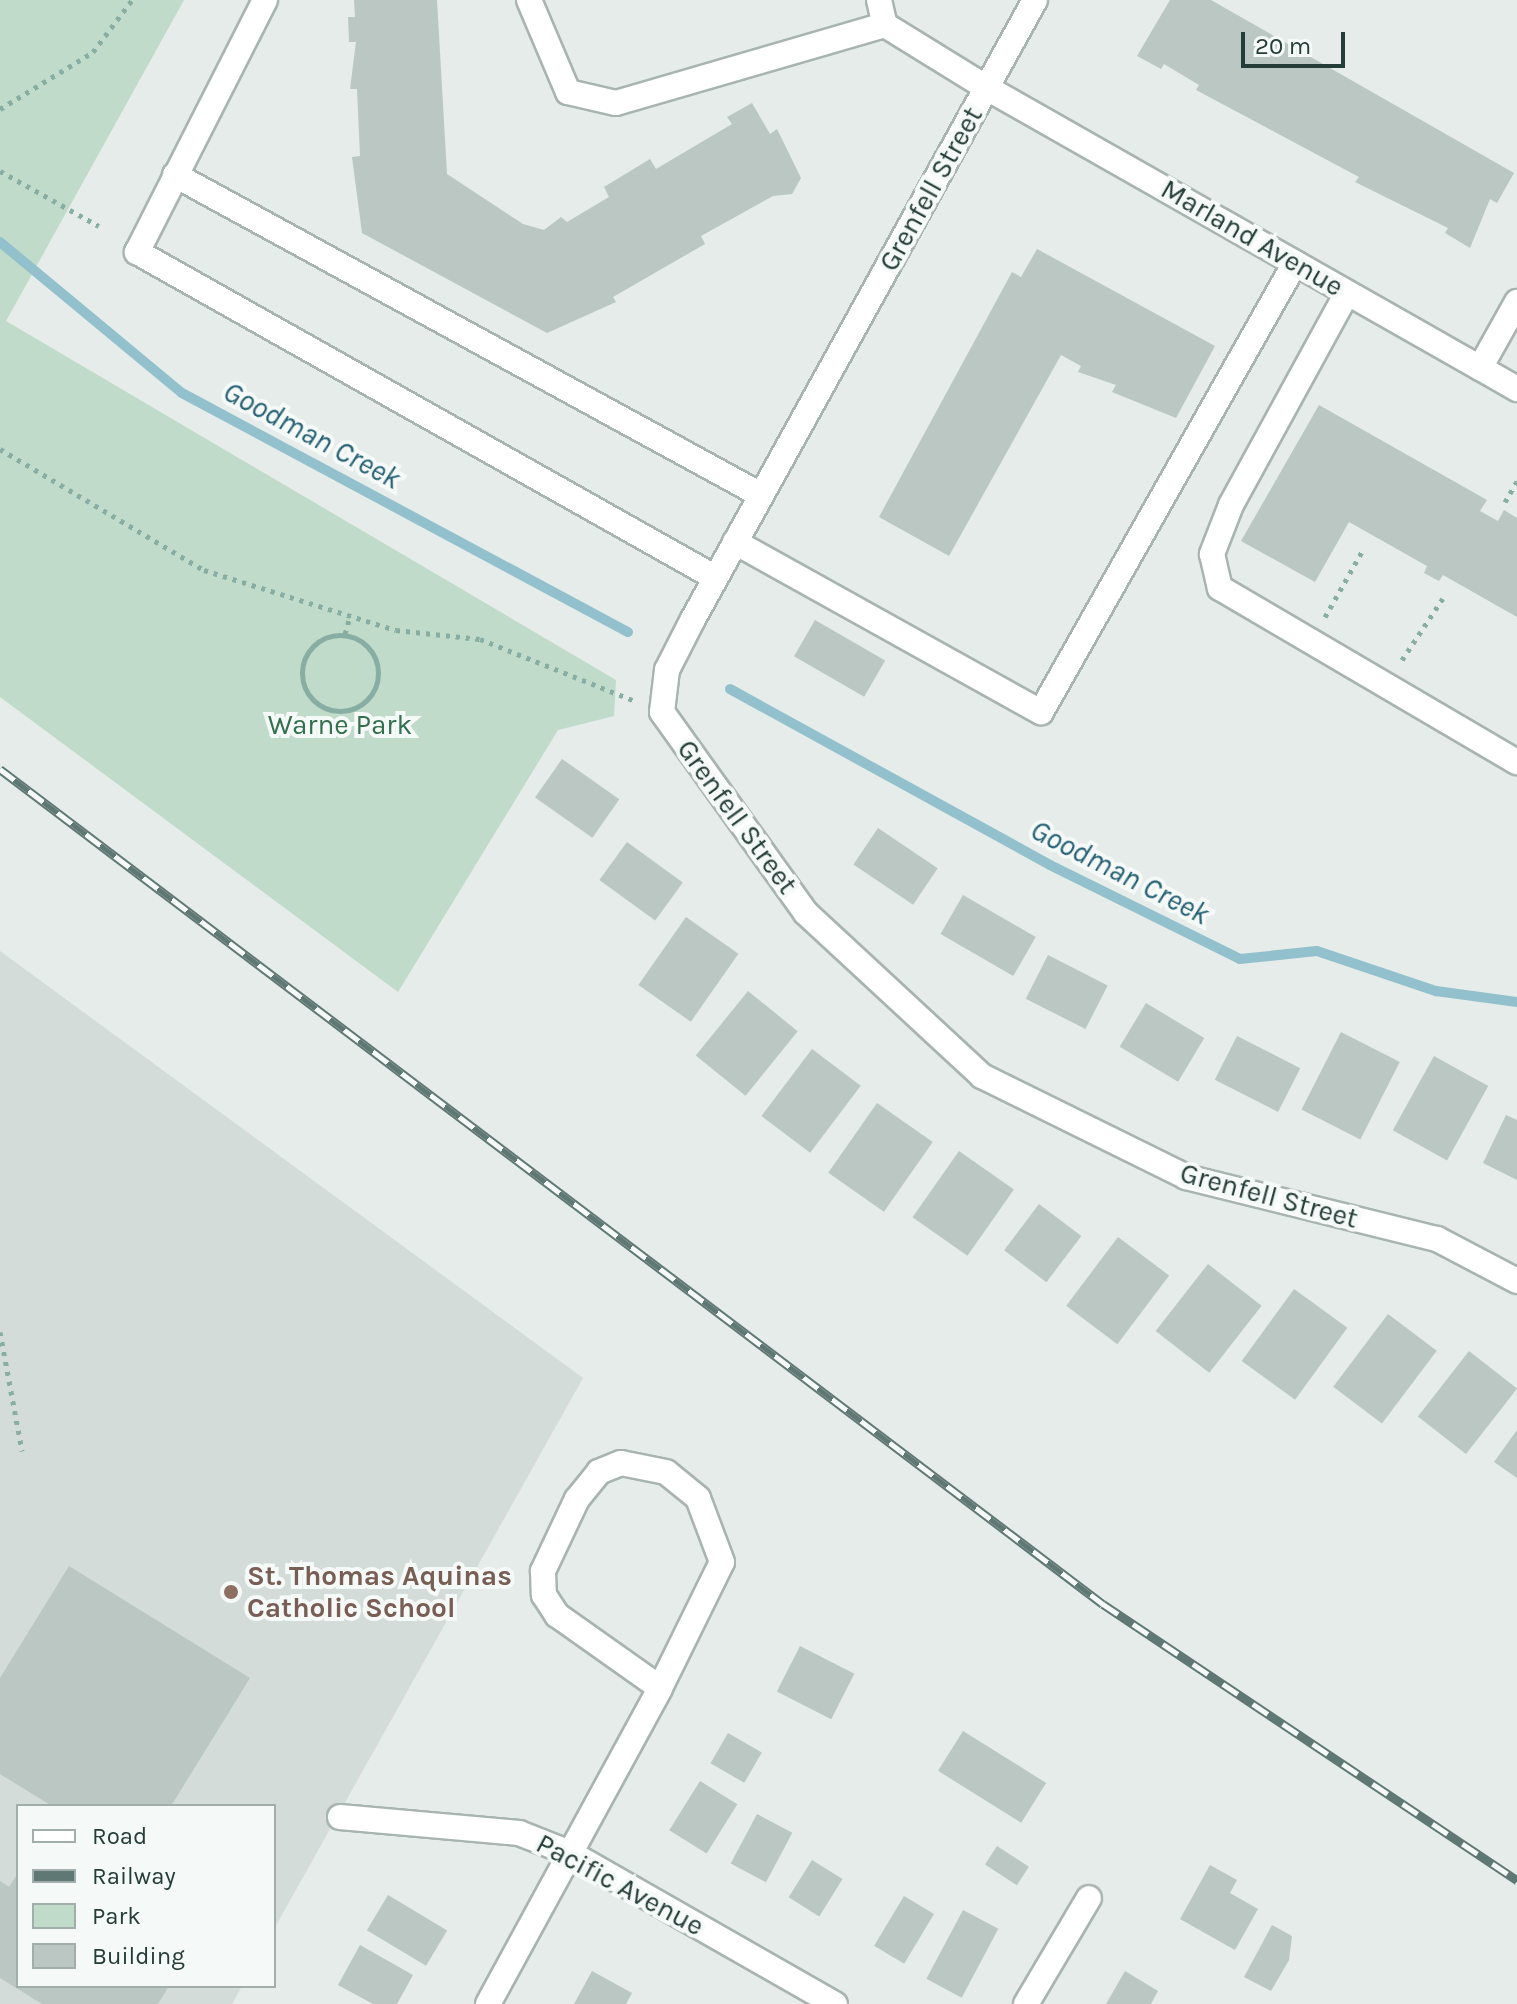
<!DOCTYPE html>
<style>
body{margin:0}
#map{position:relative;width:1517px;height:2004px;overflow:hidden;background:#e5ece9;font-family:Karla,sans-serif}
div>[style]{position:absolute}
.built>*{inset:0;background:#d3dcd8}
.green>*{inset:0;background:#c0dbc9}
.stream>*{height:10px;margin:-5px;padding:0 5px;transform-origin:5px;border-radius:5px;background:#92c0cc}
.building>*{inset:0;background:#bac7c3;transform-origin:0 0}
.path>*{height:5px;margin-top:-2.5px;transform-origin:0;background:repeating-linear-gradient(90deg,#88ada3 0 4px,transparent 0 10px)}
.path>.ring{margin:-2.5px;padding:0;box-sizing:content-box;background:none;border:5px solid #88ada3;border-radius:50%}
.roads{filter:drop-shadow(2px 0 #a8b4b0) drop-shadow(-2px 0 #a8b4b0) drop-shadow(0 2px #a8b4b0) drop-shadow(0 -2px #a8b4b0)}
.minor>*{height:24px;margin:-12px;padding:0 12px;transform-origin:12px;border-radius:12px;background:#fff}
.rail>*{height:9px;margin-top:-4.5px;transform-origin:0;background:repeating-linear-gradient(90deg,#f5f9f7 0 18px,#607873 0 36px);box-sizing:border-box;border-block:2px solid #607873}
.dots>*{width:22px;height:22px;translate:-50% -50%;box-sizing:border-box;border:4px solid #f5f9f7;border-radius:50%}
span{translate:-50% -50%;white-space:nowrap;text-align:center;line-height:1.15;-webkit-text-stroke:8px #f5f9f7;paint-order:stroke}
.street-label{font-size:28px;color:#253d38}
.park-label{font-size:28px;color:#33704e}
.education-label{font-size:28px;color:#785e54;font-weight:700}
.left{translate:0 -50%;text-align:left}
.water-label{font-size:30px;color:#256173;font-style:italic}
.legend{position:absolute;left:16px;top:1804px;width:260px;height:184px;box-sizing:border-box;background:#f5f9f7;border:2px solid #a2aeab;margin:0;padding:10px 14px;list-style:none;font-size:24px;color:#253d38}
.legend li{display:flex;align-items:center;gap:16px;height:40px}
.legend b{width:40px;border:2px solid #a2aeab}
.scale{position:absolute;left:1241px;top:32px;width:104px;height:36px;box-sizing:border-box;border:4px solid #253d38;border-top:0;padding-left:10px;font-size:24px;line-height:28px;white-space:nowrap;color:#253d38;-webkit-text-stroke:6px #f5f9f7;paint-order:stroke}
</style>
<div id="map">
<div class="built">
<i style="clip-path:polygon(0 951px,583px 1378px,274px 1929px,274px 1806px,18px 1806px,18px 1986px,242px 1986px,232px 2004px,0 2004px)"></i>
</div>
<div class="green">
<i style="clip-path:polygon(0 0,184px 0,6px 321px,616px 680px,614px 716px,558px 730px,398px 992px,0 697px)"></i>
</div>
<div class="stream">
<i style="left:0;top:242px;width:236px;rotate:39.7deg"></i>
<i style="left:182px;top:393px;width:506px;rotate:28.19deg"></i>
<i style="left:730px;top:689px;width:365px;rotate:28.8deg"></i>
<i style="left:1050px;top:865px;width:212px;rotate:26.3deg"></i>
<i style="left:1240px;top:959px;width:77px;rotate:-5.9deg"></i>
<i style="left:1317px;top:951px;width:126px;rotate:18.6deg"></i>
<i style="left:1436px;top:991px;width:82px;rotate:7.7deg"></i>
</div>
<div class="building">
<i style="clip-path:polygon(354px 0,437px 0,447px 174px,523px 224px,544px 230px,561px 217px,567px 222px,609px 197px,604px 187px,650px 159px,656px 169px,732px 124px,727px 117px,752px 103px,770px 134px,777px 129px,801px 178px,792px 194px,773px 196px,701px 236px,705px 244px,613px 297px,616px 302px,547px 333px,362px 233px,352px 157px,360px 156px,357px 89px,350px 89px,356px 42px,349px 42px,348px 17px,355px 17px)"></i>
<i style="clip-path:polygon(1170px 0,1211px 0,1514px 173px,1497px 203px,1490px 199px,1470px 248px,1445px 233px,1448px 228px,1355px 182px,1359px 177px,1196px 90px,1199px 85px,1164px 64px,1161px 69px,1137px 56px)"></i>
<i style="clip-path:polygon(1037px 249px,1215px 346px,1176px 418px,1112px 392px,1116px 385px,1078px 372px,1081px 366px,1061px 355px,949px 556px,879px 517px,1012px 272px,1021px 277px)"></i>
<i style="clip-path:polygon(1319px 405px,1487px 500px,1480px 511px,1498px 521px,1504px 510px,1517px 518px,1517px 617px,1443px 575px,1439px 581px,1424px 573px,1427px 566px,1349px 522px,1315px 582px,1241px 541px)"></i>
<i style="left:815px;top:620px;width:81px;height:42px;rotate:30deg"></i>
<i style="left:562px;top:759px;width:70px;height:47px;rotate:35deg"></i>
<i style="left:878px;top:828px;width:72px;height:44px;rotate:34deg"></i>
<i style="left:627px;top:842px;width:69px;height:47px;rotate:36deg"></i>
<i style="left:963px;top:895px;width:84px;height:45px;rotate:30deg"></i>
<i style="left:686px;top:917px;width:64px;height:83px;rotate:35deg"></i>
<i style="left:1048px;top:955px;width:67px;height:49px;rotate:27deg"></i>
<i style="left:748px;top:991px;width:64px;height:83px;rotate:39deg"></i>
<i style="left:1146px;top:1003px;width:68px;height:51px;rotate:31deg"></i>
<i style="left:1341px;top:1032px;width:66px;height:87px;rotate:27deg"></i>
<i style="left:1237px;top:1036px;width:71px;height:49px;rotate:27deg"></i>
<i style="left:812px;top:1049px;width:61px;height:84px;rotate:37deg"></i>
<i style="left:1434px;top:1056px;width:62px;height:85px;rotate:29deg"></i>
<i style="left:877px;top:1103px;width:68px;height:85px;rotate:35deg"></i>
<i style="clip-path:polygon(1506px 1115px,1517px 1120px,1517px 1180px,1483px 1163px)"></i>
<i style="left:959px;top:1151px;width:67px;height:81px;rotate:35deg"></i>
<i style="left:1039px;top:1204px;width:53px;height:58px;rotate:37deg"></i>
<i style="left:1118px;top:1237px;width:64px;height:86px;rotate:37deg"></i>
<i style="left:1208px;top:1264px;width:68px;height:85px;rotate:38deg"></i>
<i style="left:1294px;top:1289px;width:66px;height:89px;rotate:36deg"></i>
<i style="left:1388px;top:1314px;width:61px;height:91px;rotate:37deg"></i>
<i style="left:1469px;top:1351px;width:61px;height:83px;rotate:38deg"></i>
<i style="clip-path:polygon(1517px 1430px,1517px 1478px,1494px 1462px)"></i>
<i style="clip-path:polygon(69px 1566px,250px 1678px,171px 1806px,52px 1806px,0 1774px,0 1678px)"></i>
<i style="left:800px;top:1646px;width:61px;height:51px;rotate:27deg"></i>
<i style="left:963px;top:1731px;width:98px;height:47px;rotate:32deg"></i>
<i style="left:728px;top:1733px;width:39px;height:35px;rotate:30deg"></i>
<i style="left:700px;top:1781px;width:44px;height:58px;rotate:32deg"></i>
<i style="left:757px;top:1814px;width:40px;height:56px;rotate:28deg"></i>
<i style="left:997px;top:1846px;width:38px;height:22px;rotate:33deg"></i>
<i style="left:812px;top:1860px;width:36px;height:44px;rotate:32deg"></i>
<i style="clip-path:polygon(1210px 1865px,1237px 1880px,1230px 1893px,1258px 1909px,1235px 1950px,1180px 1919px)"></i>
<i style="clip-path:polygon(18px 1873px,18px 1986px,169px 1986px,158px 2004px,42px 2004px,0 1978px,0 1881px,9px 1887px)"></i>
<i style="left:388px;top:1895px;width:69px;height:41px;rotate:31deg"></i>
<i style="left:904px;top:1896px;width:35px;height:58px;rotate:31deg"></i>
<i style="left:963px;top:1910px;width:40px;height:78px;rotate:28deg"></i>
<i style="clip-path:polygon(1272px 1925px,1292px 1936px,1289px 1960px,1271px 1991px,1244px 1977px)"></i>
<i style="clip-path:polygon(360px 1945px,413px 1975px,397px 2004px,373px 2004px,338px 1985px)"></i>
<i style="clip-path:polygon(592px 1971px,632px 1993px,626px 2004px,574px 2004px)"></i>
<i style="clip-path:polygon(1125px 1971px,1158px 1991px,1151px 2004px,1106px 2004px)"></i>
</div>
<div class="path">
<i style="left:0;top:109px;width:109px;rotate:-31.5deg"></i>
<i style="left:93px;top:52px;width:65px;rotate:-53.1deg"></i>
<i style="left:0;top:171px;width:113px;rotate:29.1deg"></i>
<i style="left:0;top:449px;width:237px;rotate:30.7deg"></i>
<i style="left:204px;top:570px;width:201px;rotate:17.4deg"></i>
<i style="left:396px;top:630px;width:84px;rotate:6.1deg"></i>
<i style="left:480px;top:639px;width:167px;rotate:21.8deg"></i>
<i style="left:1505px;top:502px;width:24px;rotate:-60deg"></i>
<i style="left:1325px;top:617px;width:79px;rotate:-60.5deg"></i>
<i style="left:345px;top:634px;width:19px;rotate:-74deg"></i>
<i class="ring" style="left:302px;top:635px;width:71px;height:71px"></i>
<i style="left:1402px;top:660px;width:74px;rotate:-56.5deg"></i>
<i style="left:0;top:1332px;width:121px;rotate:79.5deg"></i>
</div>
<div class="roads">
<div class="minor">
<i style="left:265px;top:0;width:283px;rotate:116.9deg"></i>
<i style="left:137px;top:252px;width:664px;rotate:29.38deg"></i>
<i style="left:529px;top:0;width:100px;rotate:67deg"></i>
<i style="left:568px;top:92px;width:49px;rotate:12.9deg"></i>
<i style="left:616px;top:103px;width:280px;rotate:-16.2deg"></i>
<i style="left:879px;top:0;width:26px;rotate:77deg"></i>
<i style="left:885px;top:25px;width:120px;rotate:31.7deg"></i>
<i style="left:987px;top:88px;width:610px;rotate:29.59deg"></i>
<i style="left:1035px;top:0;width:707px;rotate:118.92deg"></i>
<i style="left:693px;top:619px;width:57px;rotate:117deg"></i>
<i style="left:667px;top:670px;width:42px;rotate:96.8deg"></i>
<i style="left:662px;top:712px;width:247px;rotate:54.4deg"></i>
<i style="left:806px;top:913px;width:240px;rotate:42.8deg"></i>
<i style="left:982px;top:1076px;width:228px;rotate:26.3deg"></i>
<i style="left:1186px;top:1177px;width:259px;rotate:13.9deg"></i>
<i style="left:1437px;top:1239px;width:90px;rotate:27.7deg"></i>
<i style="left:175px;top:175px;width:668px;rotate:28.64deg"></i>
<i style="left:1347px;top:293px;width:242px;rotate:118.7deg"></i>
<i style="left:1231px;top:505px;width:53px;rotate:111.2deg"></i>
<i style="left:1212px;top:554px;width:35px;rotate:77deg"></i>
<i style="left:1220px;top:588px;width:344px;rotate:30.4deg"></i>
<i style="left:1480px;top:368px;width:76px;rotate:-60.7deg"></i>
<i style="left:735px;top:542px;width:350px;rotate:29.1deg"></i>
<i style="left:1041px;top:712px;width:516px;rotate:-60.5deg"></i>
<i style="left:340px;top:1817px;width:180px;rotate:5.1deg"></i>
<i style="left:519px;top:1833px;width:55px;rotate:21.4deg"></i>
<i style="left:570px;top:1853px;width:305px;rotate:29.7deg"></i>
<i style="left:488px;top:2004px;width:360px;rotate:-61.4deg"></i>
<i style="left:660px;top:1688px;width:140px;rotate:-63.8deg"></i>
<i style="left:722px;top:1562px;width:68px;rotate:-110.6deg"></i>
<i style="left:698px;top:1498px;width:41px;rotate:-140.9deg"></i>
<i style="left:666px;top:1472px;width:46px;rotate:-168.7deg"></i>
<i style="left:621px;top:1463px;width:24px;rotate:158deg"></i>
<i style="left:599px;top:1472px;width:35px;rotate:129deg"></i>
<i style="left:577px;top:1499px;width:80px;rotate:115.3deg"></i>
<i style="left:543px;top:1571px;width:24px;rotate:88deg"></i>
<i style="left:544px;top:1595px;width:24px;rotate:57deg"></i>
<i style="left:557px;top:1615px;width:126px;rotate:35.3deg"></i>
<i style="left:1026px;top:2004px;width:123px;rotate:-59.3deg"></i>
</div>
</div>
<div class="rail">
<i style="left:0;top:769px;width:1383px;rotate:37.13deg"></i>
<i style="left:1103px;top:1604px;width:498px;rotate:33.7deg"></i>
</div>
<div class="dots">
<i style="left:231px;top:1592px;background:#8d6e63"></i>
</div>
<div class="street-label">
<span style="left:931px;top:189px;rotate:-61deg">Grenfell Street</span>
<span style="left:1252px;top:238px;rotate:30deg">Marland Avenue</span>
<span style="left:737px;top:817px;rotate:54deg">Grenfell Street</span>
<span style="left:1269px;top:1196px;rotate:15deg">Grenfell Street</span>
<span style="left:620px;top:1885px;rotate:28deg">Pacific Avenue</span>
</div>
<div class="park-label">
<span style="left:340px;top:725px">Warne Park</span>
</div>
<div class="education-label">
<span class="left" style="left:247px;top:1592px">St. Thomas Aquinas<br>Catholic School</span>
</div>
<div class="water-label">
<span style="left:312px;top:435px;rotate:28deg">Goodman Creek</span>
<span style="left:1120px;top:872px;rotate:27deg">Goodman Creek</span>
</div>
<ul class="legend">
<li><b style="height:10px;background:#fff"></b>Road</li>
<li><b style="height:10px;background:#607873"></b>Railway</li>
<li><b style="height:22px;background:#c0dbc9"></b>Park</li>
<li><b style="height:22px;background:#bac7c3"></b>Building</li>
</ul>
<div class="scale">20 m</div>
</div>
